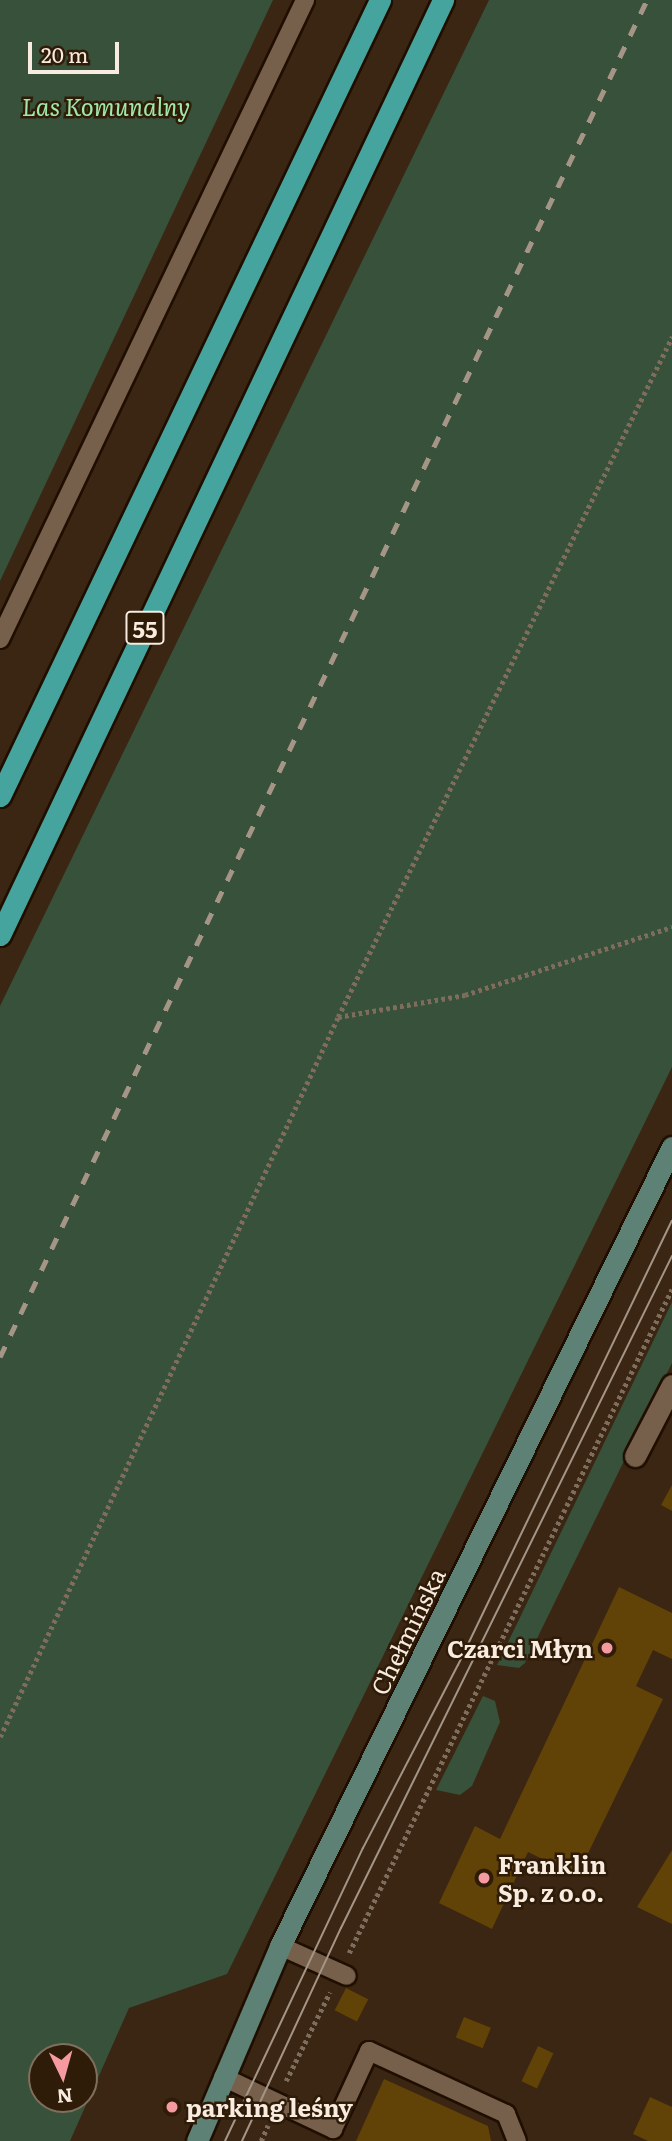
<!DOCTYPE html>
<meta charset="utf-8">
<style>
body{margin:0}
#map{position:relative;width:672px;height:2141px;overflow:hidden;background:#3a2612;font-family:Literata,serif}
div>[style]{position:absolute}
.green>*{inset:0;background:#37513a}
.building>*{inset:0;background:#614207;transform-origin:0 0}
.path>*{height:4.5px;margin-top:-2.25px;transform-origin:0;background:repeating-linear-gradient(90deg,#7e6d5c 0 3.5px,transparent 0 7px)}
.roads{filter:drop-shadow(2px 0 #200e00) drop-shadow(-2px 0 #200e00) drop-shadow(0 2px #200e00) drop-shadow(0 -2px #200e00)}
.lane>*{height:18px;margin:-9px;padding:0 9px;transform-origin:9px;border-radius:9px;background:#76604b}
.street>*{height:21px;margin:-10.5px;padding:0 10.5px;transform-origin:10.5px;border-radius:10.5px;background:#76604b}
.secondary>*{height:21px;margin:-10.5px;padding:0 10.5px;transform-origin:10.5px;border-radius:10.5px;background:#5d8275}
.primary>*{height:21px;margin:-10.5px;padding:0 10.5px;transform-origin:10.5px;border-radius:10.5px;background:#45a59e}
.tram>*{height:2px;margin:-1px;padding:0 1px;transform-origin:1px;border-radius:1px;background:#a59586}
.rail>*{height:5px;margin-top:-2.5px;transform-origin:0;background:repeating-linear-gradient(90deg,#a59586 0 12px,transparent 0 24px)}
.dots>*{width:19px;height:19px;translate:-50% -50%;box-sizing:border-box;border:4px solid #2f1c08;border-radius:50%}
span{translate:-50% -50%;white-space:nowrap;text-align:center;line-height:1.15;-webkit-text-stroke:5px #2f1c08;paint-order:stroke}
.shield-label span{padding:2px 5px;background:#2f1c08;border:2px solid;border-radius:5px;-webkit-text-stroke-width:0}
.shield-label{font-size:23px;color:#f8ebdf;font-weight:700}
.park-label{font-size:24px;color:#a0e8aa;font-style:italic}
.street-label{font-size:24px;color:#f8ebdf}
.poi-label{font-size:24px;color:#f8ebdf;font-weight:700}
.right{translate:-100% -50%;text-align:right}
.left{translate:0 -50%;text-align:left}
.north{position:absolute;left:28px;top:2043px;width:70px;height:70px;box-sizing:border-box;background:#2f1c08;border:2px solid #7f6f5e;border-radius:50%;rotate:175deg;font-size:19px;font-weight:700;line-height:28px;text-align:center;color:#f8ebdf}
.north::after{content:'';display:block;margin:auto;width:24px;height:32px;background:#f49aa0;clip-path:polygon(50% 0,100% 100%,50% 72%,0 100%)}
.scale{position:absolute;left:28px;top:42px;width:91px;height:32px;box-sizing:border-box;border:4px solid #f8ebdf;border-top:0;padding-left:9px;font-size:21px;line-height:24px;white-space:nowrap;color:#f8ebdf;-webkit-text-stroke:5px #2f1c08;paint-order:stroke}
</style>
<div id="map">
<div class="green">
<i style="clip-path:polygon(0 0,273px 0,0 581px)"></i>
<i style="clip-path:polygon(evenodd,489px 0,672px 0,672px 1067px,227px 1974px,129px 2008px,70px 2141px,0 2141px,0 1006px,489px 0,42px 2057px,84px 2057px,84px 2099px,42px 2099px,42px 2057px)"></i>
<i style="clip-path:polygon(672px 1302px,672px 1363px,525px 1663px,519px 1668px,497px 1665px)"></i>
<i style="clip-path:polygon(483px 1696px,495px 1701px,500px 1722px,472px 1786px,460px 1795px,436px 1790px)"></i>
</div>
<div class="building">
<i style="clip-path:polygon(672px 1485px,672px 1511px,661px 1505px)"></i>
<i style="clip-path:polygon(619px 1587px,672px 1613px,672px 1659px,653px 1650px,636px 1686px,663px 1699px,577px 1876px,528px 1852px,492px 1929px,439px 1903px,475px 1826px,500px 1839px)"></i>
<i style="clip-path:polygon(672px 1850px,672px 1924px,637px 1907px)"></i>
<i style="left:346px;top:1988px;width:25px;height:25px;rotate:27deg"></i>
<i style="left:464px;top:2017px;width:29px;height:22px;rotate:22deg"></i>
<i style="left:538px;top:2046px;width:17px;height:39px;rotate:25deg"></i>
<i style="clip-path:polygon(384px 2079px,488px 2126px,491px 2141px,356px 2141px)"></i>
<i style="clip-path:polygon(650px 2097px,672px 2107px,672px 2141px,648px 2141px,633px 2134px)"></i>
</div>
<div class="path">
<i style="left:338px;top:1017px;width:129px;rotate:-9.8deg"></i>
<i style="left:465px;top:995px;width:218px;rotate:-18.2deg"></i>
<i style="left:0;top:1737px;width:795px;rotate:-64.85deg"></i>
<i style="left:338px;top:1017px;width:758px;rotate:-63.84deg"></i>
<i style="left:349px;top:1953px;width:738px;rotate:-64.06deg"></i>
<i style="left:286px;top:2081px;width:99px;rotate:-63.7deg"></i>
<i style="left:261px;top:2141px;width:17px;rotate:-66deg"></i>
</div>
<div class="roads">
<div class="lane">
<i style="left:0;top:639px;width:708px;rotate:-64.48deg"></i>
<i style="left:280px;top:1946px;width:73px;rotate:24.1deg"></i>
<i style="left:223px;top:2077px;width:122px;rotate:25.3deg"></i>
<i style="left:333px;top:2129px;width:86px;rotate:-65.2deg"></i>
<i style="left:369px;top:2051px;width:151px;rotate:24.7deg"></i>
<i style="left:506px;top:2114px;width:29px;rotate:68deg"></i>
</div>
<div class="street">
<i style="left:635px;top:1456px;width:80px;rotate:-62.5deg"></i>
</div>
<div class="secondary">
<i style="left:197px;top:2141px;width:212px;rotate:-66.9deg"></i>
<i style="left:280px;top:1946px;width:890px;rotate:-63.87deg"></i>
</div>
<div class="primary">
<i style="left:0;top:796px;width:882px;rotate:-64.48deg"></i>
<i style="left:0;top:935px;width:1035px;rotate:-64.65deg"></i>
</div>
</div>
<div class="tram">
<i style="left:225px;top:2141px;width:324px;rotate:-64.8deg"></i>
<i style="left:363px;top:1848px;width:206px;rotate:-62.6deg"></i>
<i style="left:458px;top:1665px;width:493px;rotate:-64.3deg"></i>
<i style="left:242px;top:2141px;width:235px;rotate:-65.1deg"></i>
<i style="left:341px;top:1928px;width:749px;rotate:-63.78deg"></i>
</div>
<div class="rail">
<i style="left:0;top:1357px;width:1503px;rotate:-64.51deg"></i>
</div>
<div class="dots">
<i style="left:607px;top:1648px;background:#f49aa0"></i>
<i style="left:484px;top:1878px;background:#f49aa0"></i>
<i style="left:172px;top:2107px;background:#f49aa0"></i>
</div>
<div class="shield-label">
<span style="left:145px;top:628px">55</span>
</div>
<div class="park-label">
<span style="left:106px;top:106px">Las Komunalny</span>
</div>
<div class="street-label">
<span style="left:407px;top:1631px;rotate:-64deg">Chełmińska</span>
</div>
<div class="poi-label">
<span class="right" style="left:593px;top:1648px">Czarci Młyn</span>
<span class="left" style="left:498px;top:1878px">Franklin<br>Sp. z o.o.</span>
<span class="left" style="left:186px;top:2107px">parking leśny</span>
</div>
<div class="north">N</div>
<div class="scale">20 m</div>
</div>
